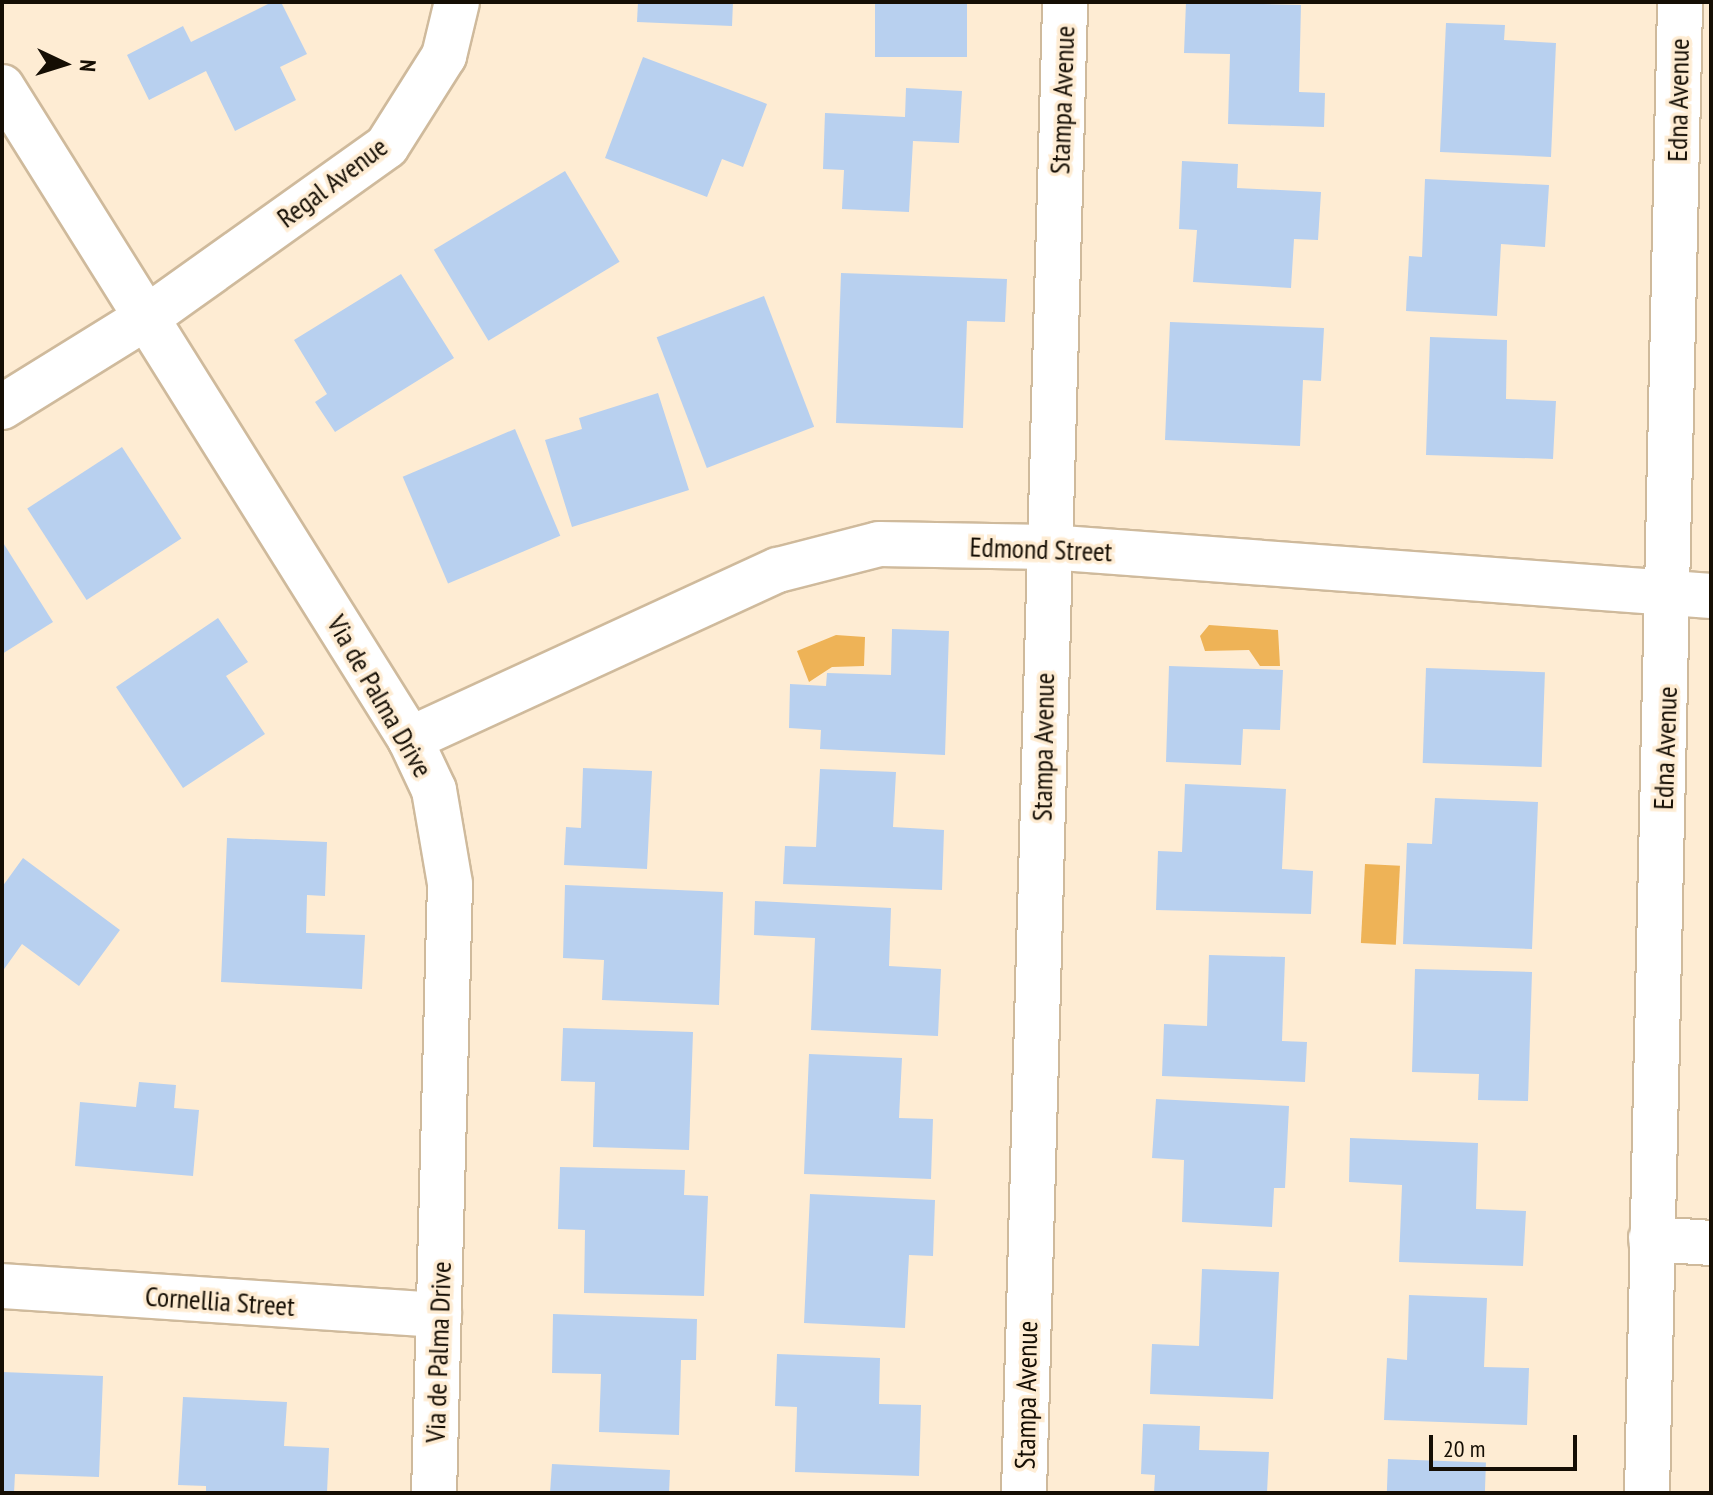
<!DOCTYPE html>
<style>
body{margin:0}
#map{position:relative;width:1713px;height:1495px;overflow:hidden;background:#feecd3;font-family:"PT Sans Narrow",sans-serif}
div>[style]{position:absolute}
.water>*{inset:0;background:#eeb357;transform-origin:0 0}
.building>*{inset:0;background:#b8d0ef;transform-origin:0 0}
.roads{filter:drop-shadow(2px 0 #cfba9c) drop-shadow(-2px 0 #cfba9c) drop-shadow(0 2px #cfba9c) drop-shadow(0 -2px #cfba9c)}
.minor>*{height:44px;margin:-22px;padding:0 22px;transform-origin:22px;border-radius:22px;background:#fff}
span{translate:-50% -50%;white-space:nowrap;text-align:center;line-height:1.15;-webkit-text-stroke:7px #feecd3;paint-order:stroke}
.street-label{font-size:28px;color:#150e04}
.frame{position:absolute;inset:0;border:4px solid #150e04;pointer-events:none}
.north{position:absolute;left:24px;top:24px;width:80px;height:80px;-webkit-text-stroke:6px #feecd3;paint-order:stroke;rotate:94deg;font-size:22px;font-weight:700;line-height:32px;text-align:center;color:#150e04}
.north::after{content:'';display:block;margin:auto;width:28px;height:36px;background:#150e04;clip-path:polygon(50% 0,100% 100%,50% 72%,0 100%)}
.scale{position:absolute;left:1429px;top:1435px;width:148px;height:36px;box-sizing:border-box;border:4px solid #150e04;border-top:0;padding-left:10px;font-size:24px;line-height:28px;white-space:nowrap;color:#150e04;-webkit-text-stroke:6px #feecd3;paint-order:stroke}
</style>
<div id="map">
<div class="water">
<i style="clip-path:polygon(1209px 625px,1278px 630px,1280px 666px,1260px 666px,1249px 650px,1205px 651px,1200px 636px)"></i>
<i style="clip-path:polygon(836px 635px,865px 637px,864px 666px,832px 667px,809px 682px,797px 651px)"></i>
<i style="left:1365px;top:864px;width:35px;height:79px;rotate:3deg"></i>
</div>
<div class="building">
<i style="clip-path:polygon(272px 2px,281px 2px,307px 54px,280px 67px,296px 100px,235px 131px,206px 71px,149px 100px,127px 55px,183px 26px,191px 42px)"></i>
<i style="clip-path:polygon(638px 2px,733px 2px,732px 26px,637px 22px)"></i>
<i style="left:875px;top:2px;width:92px;height:55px"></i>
<i style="clip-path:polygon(1186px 2px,1301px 5px,1299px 92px,1325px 93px,1324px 127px,1228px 124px,1230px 54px,1184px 53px)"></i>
<i style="clip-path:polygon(1446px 23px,1505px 25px,1504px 40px,1556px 43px,1551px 157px,1440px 152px)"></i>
<i style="clip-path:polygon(643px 57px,767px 104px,743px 167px,722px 159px,707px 197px,605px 158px)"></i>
<i style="clip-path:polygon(906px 88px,962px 91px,959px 143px,913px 141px,909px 212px,842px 209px,844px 170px,823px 169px,825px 113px,905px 117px)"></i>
<i style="clip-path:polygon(1182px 161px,1238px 164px,1237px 188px,1321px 192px,1318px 240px,1294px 239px,1291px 288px,1193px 282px,1197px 230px,1179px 229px)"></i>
<i style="left:565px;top:171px;width:106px;height:153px;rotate:59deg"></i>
<i style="clip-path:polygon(1425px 179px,1549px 185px,1545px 247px,1501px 244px,1497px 316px,1406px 311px,1409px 256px,1422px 257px)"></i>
<i style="clip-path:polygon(841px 273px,1007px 279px,1005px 322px,967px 321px,963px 428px,836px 423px)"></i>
<i style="clip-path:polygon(401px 274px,454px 358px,335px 432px,315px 402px,327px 394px,294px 340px)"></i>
<i style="left:764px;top:296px;width:140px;height:115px;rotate:69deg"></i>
<i style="clip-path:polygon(1170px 322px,1324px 328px,1321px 381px,1303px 380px,1300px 446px,1165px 440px)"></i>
<i style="clip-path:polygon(1430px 337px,1507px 340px,1506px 399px,1556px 401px,1553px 459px,1426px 455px)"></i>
<i style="clip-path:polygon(658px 393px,689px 490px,572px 527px,545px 440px,582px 429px,579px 418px)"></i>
<i style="left:515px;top:429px;width:116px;height:122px;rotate:67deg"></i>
<i style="left:122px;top:447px;width:109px;height:113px;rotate:57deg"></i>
<i style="clip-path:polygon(2px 541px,53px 622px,2px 654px)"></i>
<i style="clip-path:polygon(218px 618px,248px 662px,226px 676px,265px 734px,183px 788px,116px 687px)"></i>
<i style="clip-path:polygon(892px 629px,949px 631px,945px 755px,820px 749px,821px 730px,789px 728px,790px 684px,826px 686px,827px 673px,891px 675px)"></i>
<i style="clip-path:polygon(1169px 666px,1283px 670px,1280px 730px,1243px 729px,1241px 765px,1166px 762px)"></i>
<i style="left:1426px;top:668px;width:119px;height:95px;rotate:2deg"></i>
<i style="clip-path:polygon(583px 768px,652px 771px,647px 869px,564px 865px,566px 827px,581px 828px)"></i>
<i style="clip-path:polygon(820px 769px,896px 772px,893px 827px,944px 830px,942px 890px,783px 884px,785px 846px,816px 847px)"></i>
<i style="clip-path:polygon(1185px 784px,1286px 789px,1282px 869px,1313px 871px,1311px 914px,1156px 910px,1158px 851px,1182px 852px)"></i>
<i style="clip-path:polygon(1435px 798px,1538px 802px,1532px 949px,1403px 944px,1407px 843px,1432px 844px)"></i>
<i style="clip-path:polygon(227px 838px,327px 842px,325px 896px,307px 895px,306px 933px,365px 935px,362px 989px,221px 982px)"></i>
<i style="clip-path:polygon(23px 858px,120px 930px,79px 986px,22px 944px,2px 972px,2px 887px)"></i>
<i style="clip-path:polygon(565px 885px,723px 892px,719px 1005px,602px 1000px,604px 960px,563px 958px)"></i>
<i style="clip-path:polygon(755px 901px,891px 908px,889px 966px,941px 969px,938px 1036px,811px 1030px,815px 938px,754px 935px)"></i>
<i style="clip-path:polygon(1209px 955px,1285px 957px,1282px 1041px,1307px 1042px,1305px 1082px,1162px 1076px,1164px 1024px,1207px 1026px)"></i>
<i style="clip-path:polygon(1415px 969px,1532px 972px,1528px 1101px,1478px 1100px,1479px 1074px,1412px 1072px)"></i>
<i style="clip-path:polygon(563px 1028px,693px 1032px,689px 1150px,593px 1147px,595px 1082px,561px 1081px)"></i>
<i style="clip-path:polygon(809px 1054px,902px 1058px,899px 1118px,933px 1119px,931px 1179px,804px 1174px)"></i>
<i style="clip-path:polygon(139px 1082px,176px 1085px,174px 1108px,199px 1110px,193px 1176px,75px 1166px,80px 1102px,136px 1107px)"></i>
<i style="clip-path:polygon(1156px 1099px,1289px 1106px,1285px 1188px,1274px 1188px,1272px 1227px,1182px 1222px,1184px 1160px,1152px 1158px)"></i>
<i style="clip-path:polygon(1350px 1138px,1478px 1143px,1476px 1209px,1526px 1211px,1523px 1266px,1399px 1262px,1402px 1185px,1349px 1182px)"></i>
<i style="clip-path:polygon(560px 1167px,685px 1170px,684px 1195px,708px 1196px,704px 1296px,584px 1293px,585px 1230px,558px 1229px)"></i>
<i style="clip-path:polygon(810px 1194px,935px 1200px,933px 1256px,909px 1255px,905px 1328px,804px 1323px)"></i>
<i style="clip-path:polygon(1202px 1269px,1279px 1272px,1273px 1399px,1150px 1394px,1152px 1344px,1199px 1346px)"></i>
<i style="clip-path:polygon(1409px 1295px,1487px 1298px,1484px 1367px,1529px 1368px,1527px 1425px,1384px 1420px,1387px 1358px,1407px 1360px)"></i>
<i style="clip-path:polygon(553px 1314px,697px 1319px,696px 1360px,681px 1360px,679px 1435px,599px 1432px,601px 1374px,552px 1373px)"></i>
<i style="clip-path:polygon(777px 1354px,880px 1358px,879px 1404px,921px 1405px,919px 1476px,795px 1472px,797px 1407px,775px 1406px)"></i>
<i style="clip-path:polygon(2px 1372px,103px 1376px,99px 1477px,15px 1474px,14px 1493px,2px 1493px)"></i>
<i style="clip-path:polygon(183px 1397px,287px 1402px,284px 1446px,329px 1448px,327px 1493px,206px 1493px,206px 1486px,178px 1485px)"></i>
<i style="clip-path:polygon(1143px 1424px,1200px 1426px,1199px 1450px,1269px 1452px,1267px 1493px,1154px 1493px,1155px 1475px,1141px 1474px)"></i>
<i style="left:1388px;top:1459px;width:98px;height:34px;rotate:2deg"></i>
<i style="clip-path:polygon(552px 1464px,670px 1470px,669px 1493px,550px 1493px)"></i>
</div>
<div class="roads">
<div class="minor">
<i style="left:2px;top:87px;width:769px;rotate:57.96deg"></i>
<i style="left:410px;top:739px;width:56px;rotate:64.8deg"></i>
<i style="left:434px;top:790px;width:95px;rotate:80.3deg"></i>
<i style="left:450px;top:884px;width:609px;rotate:91.5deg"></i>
<i style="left:2px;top:407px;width:173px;rotate:-31.8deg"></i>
<i style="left:149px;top:316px;width:292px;rotate:-35.5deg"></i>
<i style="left:387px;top:146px;width:107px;rotate:-57.7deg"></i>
<i style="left:444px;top:56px;width:56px;rotate:-76.5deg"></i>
<i style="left:410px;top:739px;width:405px;rotate:-24.7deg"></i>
<i style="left:778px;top:570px;width:104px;rotate:-14.4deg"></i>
<i style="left:879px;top:544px;width:169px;rotate:1deg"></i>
<i style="left:1048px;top:547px;width:665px;rotate:4.23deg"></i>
<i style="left:1651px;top:1239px;width:60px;rotate:3.8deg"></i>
<i style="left:2px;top:1286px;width:438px;rotate:3.8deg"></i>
<i style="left:1024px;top:1493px;width:1492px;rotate:-88.42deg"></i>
<i style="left:1647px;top:1493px;width:1491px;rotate:-88.73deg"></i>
</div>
</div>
<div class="street-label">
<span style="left:1062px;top:100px;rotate:-88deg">Stampa Avenue</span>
<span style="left:1678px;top:100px;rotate:-89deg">Edna Avenue</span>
<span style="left:332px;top:182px;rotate:-37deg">Regal Avenue</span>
<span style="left:1041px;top:549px;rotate:2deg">Edmond Street</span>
<span style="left:380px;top:696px;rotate:60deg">Via de Palma Drive</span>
<span style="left:1043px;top:747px;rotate:-89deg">Stampa Avenue</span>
<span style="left:1665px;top:748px;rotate:-88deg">Edna Avenue</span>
<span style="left:220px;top:1301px;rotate:4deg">Cornellia Street</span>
<span style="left:438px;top:1352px;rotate:-88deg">Via de Palma Drive</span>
<span style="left:1026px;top:1395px;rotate:-89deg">Stampa Avenue</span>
</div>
<div class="frame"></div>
<div class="north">N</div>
<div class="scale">20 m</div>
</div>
